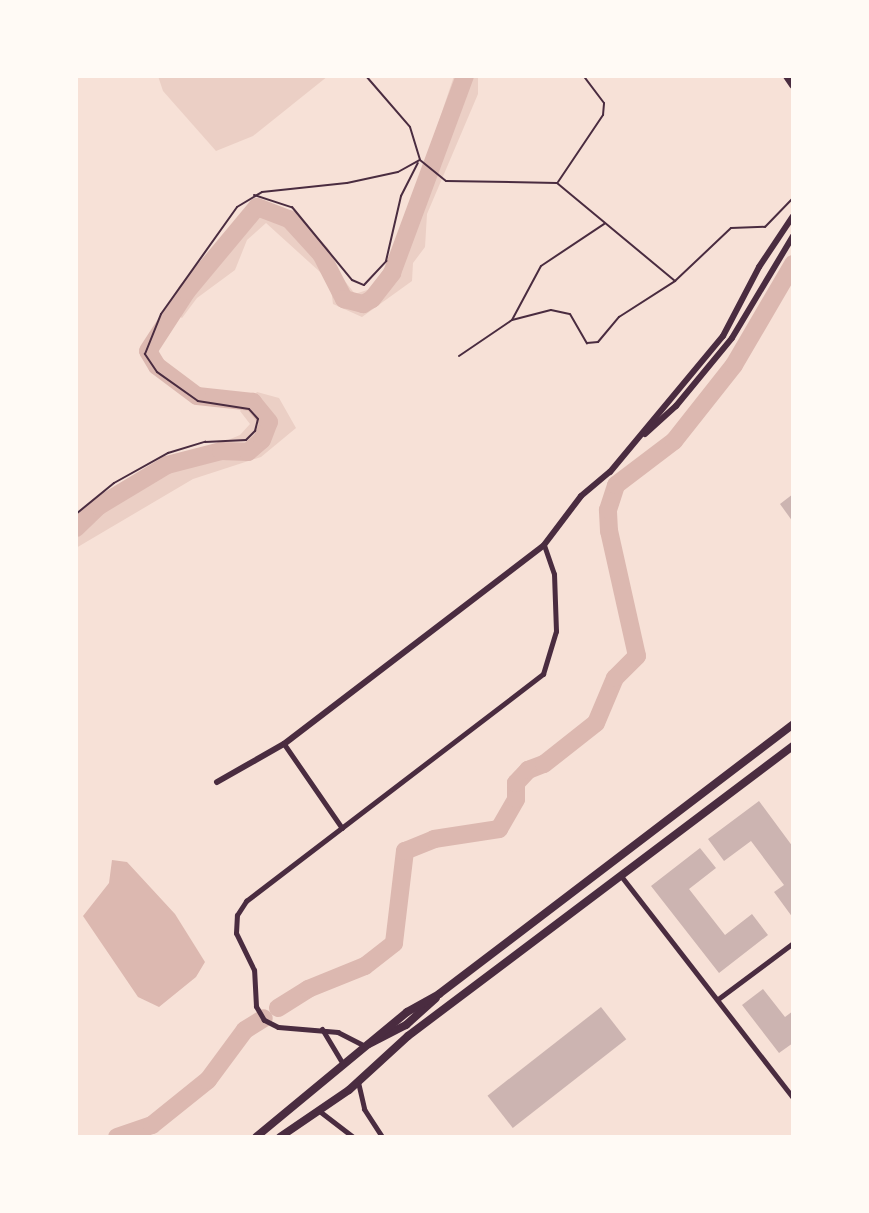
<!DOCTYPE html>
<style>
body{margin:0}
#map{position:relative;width:869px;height:1213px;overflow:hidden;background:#f7e1d7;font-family:"Nunito Sans",sans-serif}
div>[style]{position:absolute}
.green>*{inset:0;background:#ebcfc5}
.water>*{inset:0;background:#dcb8b0}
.river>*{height:18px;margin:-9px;padding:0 9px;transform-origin:9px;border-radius:9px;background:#dcb8b0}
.building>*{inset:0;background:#ccb4b1;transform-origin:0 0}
.path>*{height:2px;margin:-1px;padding:0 1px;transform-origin:1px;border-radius:1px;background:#4a2c40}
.minor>*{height:5px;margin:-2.5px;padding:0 2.5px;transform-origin:2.5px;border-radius:2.5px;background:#4a2c40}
.tertiary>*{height:6px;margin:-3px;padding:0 3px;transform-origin:3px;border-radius:3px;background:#4a2c40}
.primary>*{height:8px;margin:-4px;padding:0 4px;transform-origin:4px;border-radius:4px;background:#4a2c40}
span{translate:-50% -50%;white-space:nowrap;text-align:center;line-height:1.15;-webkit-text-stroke:8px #fffaf5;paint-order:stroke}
.frame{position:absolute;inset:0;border:78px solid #fffaf5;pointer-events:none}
</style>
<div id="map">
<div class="green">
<i style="clip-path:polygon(158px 76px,328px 76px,253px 136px,216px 151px,163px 91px)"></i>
<i style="clip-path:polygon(454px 76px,478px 76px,478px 94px,427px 214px,425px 247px,413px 263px,412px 281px,362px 317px,333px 304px,330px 281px,266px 223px,247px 240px,235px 270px,197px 298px,182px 318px,169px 310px,248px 207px,267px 203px,296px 219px,355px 294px,370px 289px,394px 255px)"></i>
<i style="clip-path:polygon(257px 392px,279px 398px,296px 428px,261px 457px,193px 479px,76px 548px,76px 520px,124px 484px,240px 435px,250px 424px,240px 411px)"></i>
</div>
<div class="water">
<i style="clip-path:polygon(112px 860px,127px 862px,175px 914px,205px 962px,196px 977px,159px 1007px,138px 997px,83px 916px,109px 883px)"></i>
</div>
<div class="river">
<i style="left:76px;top:528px;width:32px;rotate:-44deg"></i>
<i style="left:99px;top:506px;width:79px;rotate:-31.1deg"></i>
<i style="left:167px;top:465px;width:56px;rotate:-14.5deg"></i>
<i style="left:221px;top:451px;width:27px;rotate:2deg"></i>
<i style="left:248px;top:452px;width:18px;rotate:-41deg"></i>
<i style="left:262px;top:440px;width:19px;rotate:-69deg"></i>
<i style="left:269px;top:422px;width:26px;rotate:-129deg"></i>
<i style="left:253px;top:402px;width:56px;rotate:-173.9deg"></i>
<i style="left:197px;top:396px;width:50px;rotate:-143.1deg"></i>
<i style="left:157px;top:366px;width:17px;rotate:-121deg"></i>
<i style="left:148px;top:351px;width:72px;rotate:-57deg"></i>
<i style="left:187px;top:291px;width:109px;rotate:-50.2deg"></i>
<i style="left:257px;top:207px;width:34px;rotate:21deg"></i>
<i style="left:289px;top:219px;width:47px;rotate:47.6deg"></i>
<i style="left:321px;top:254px;width:51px;rotate:62.9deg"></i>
<i style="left:344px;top:299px;width:20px;rotate:15deg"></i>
<i style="left:363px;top:304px;width:10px;rotate:-29deg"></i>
<i style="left:372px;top:299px;width:33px;rotate:-52deg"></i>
<i style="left:392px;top:273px;width:210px;rotate:-69.7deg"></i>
<i style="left:278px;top:1008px;width:36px;rotate:-32deg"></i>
<i style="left:308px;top:989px;width:61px;rotate:-22deg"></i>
<i style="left:365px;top:966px;width:37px;rotate:-38deg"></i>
<i style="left:394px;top:943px;width:93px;rotate:-83.2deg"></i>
<i style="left:405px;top:851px;width:31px;rotate:-22deg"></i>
<i style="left:434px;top:839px;width:66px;rotate:-8.7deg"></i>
<i style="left:499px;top:829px;width:34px;rotate:-60deg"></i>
<i style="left:516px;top:799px;width:16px;rotate:-90deg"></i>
<i style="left:516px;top:783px;width:18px;rotate:-47deg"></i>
<i style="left:528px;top:770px;width:17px;rotate:-21deg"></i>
<i style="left:544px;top:764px;width:66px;rotate:-38.3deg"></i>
<i style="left:596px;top:723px;width:49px;rotate:-67.1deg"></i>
<i style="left:615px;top:678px;width:31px;rotate:-45deg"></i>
<i style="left:637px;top:656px;width:128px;rotate:-102.6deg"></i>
<i style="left:609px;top:531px;width:21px;rotate:-93deg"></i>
<i style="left:608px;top:510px;width:26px;rotate:-72deg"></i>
<i style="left:616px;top:485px;width:73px;rotate:-37.2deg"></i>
<i style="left:674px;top:441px;width:97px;rotate:-51.7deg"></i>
<i style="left:734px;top:365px;width:117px;rotate:-59.7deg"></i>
<i style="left:117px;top:1137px;width:37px;rotate:-19deg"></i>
<i style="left:152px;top:1125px;width:72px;rotate:-38.8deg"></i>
<i style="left:208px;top:1080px;width:62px;rotate:-53.5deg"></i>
<i style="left:245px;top:1030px;width:22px;rotate:-32deg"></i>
</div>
<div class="building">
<i style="clip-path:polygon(793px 494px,793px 522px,780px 504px)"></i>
<i style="clip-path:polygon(759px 801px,793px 847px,793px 918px,774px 892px,784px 885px,751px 841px,724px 861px,708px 839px)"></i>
<i style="clip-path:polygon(700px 848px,716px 868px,689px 889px,725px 935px,752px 914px,768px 935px,719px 973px,651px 886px)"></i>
<i style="clip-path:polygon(763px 989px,785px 1017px,793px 1011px,793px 1043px,779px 1053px,742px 1005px)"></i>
<i style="left:601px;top:1007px;width:41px;height:144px;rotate:52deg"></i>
</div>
<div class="path">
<i style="left:366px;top:76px;width:67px;rotate:49.2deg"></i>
<i style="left:410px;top:127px;width:34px;rotate:73deg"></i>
<i style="left:420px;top:160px;width:33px;rotate:39deg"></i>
<i style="left:446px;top:181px;width:111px;rotate:1deg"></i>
<i style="left:557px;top:183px;width:153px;rotate:39.7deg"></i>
<i style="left:558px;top:182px;width:81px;rotate:-56.1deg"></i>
<i style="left:603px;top:115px;width:12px;rotate:-85deg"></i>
<i style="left:604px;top:103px;width:34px;rotate:-127deg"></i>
<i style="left:254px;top:195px;width:40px;rotate:18deg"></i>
<i style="left:292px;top:207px;width:94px;rotate:50.6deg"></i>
<i style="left:352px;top:280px;width:13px;rotate:23deg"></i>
<i style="left:364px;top:285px;width:33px;rotate:-47deg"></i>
<i style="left:386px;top:261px;width:67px;rotate:-77deg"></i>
<i style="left:401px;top:196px;width:37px;rotate:-63deg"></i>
<i style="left:512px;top:320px;width:40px;rotate:-14.4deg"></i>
<i style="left:551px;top:310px;width:19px;rotate:12deg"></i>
<i style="left:570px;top:314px;width:34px;rotate:60deg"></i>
<i style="left:587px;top:343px;width:11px;rotate:-5deg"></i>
<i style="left:598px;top:342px;width:33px;rotate:-50deg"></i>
<i style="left:619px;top:317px;width:67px;rotate:-32.7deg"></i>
<i style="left:675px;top:281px;width:77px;rotate:-43.4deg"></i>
<i style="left:731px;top:228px;width:34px;rotate:-2deg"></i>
<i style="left:765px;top:227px;width:40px;rotate:-46deg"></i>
<i style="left:459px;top:356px;width:64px;rotate:-34.2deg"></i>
<i style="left:512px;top:320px;width:61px;rotate:-61.8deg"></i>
<i style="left:541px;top:266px;width:76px;rotate:-33.7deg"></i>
<i style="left:76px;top:514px;width:49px;rotate:-39.2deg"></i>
<i style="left:114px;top:483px;width:62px;rotate:-29.1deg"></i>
<i style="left:168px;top:453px;width:39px;rotate:-17deg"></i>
<i style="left:205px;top:442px;width:41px;rotate:-2.8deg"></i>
<i style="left:246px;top:440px;width:13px;rotate:-45deg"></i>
<i style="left:255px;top:431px;width:12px;rotate:-76deg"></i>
<i style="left:258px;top:419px;width:13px;rotate:-132deg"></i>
<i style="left:249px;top:409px;width:52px;rotate:-171.1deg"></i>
<i style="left:198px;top:401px;width:50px;rotate:-144.7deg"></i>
<i style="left:157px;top:372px;width:22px;rotate:-124deg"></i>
<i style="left:145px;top:354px;width:43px;rotate:-68.2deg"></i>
<i style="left:161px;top:314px;width:131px;rotate:-54.6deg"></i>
<i style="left:237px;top:207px;width:29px;rotate:-31deg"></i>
<i style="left:262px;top:192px;width:85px;rotate:-6deg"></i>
<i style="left:347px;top:183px;width:52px;rotate:-12.2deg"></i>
<i style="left:398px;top:172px;width:25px;rotate:-29deg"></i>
</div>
<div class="minor">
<i style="left:284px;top:744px;width:102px;rotate:55.4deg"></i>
<i style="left:621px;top:876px;width:281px;rotate:52.2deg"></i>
<i style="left:718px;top:999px;width:94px;rotate:-36.7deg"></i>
<i style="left:322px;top:1029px;width:39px;rotate:59deg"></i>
<i style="left:363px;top:1045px;width:28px;rotate:-153deg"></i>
<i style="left:338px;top:1032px;width:60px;rotate:-175.2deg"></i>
<i style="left:278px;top:1027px;width:16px;rotate:-153deg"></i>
<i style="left:264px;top:1020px;width:16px;rotate:-120deg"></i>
<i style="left:256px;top:1006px;width:36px;rotate:-93deg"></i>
<i style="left:254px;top:970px;width:41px;rotate:-115.9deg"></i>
<i style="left:236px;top:933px;width:18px;rotate:-87deg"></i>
<i style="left:237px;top:915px;width:17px;rotate:-57deg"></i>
<i style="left:246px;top:901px;width:374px;rotate:-37.4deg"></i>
<i style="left:543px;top:674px;width:45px;rotate:-73.2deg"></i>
<i style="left:556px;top:631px;width:57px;rotate:-92deg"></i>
<i style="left:554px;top:574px;width:31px;rotate:-109deg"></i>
<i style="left:358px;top:1082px;width:28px;rotate:77deg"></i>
<i style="left:364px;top:1109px;width:33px;rotate:57deg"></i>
<i style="left:318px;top:1110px;width:44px;rotate:37.6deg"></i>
</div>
<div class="tertiary">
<i style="left:645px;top:434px;width:42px;rotate:-42.1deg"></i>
<i style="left:676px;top:406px;width:88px;rotate:-50.5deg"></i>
<i style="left:732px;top:338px;width:119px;rotate:-59.1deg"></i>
<i style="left:217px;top:782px;width:77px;rotate:-29.6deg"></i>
<i style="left:284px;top:744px;width:327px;rotate:-37.4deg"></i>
<i style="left:544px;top:545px;width:61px;rotate:-52.9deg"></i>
<i style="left:581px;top:496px;width:38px;rotate:-40deg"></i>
<i style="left:610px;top:472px;width:177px;rotate:-50.3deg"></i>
<i style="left:723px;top:336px;width:78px;rotate:-62.4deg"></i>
<i style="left:759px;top:267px;width:61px;rotate:-56.3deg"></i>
</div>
<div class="primary">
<i style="left:787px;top:76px;width:11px;rotate:56deg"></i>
<i style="left:369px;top:1044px;width:42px;rotate:-27.2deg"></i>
<i style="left:406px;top:1025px;width:40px;rotate:-42deg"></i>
<i style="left:256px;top:1137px;width:196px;rotate:-39.6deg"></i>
<i style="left:407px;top:1012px;width:37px;rotate:-29deg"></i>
<i style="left:439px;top:994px;width:445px;rotate:-37.3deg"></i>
<i style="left:280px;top:1137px;width:83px;rotate:-34.3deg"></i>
<i style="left:349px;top:1090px;width:80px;rotate:-42.5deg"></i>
<i style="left:408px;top:1036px;width:482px;rotate:-37deg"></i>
</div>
<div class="frame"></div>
</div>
